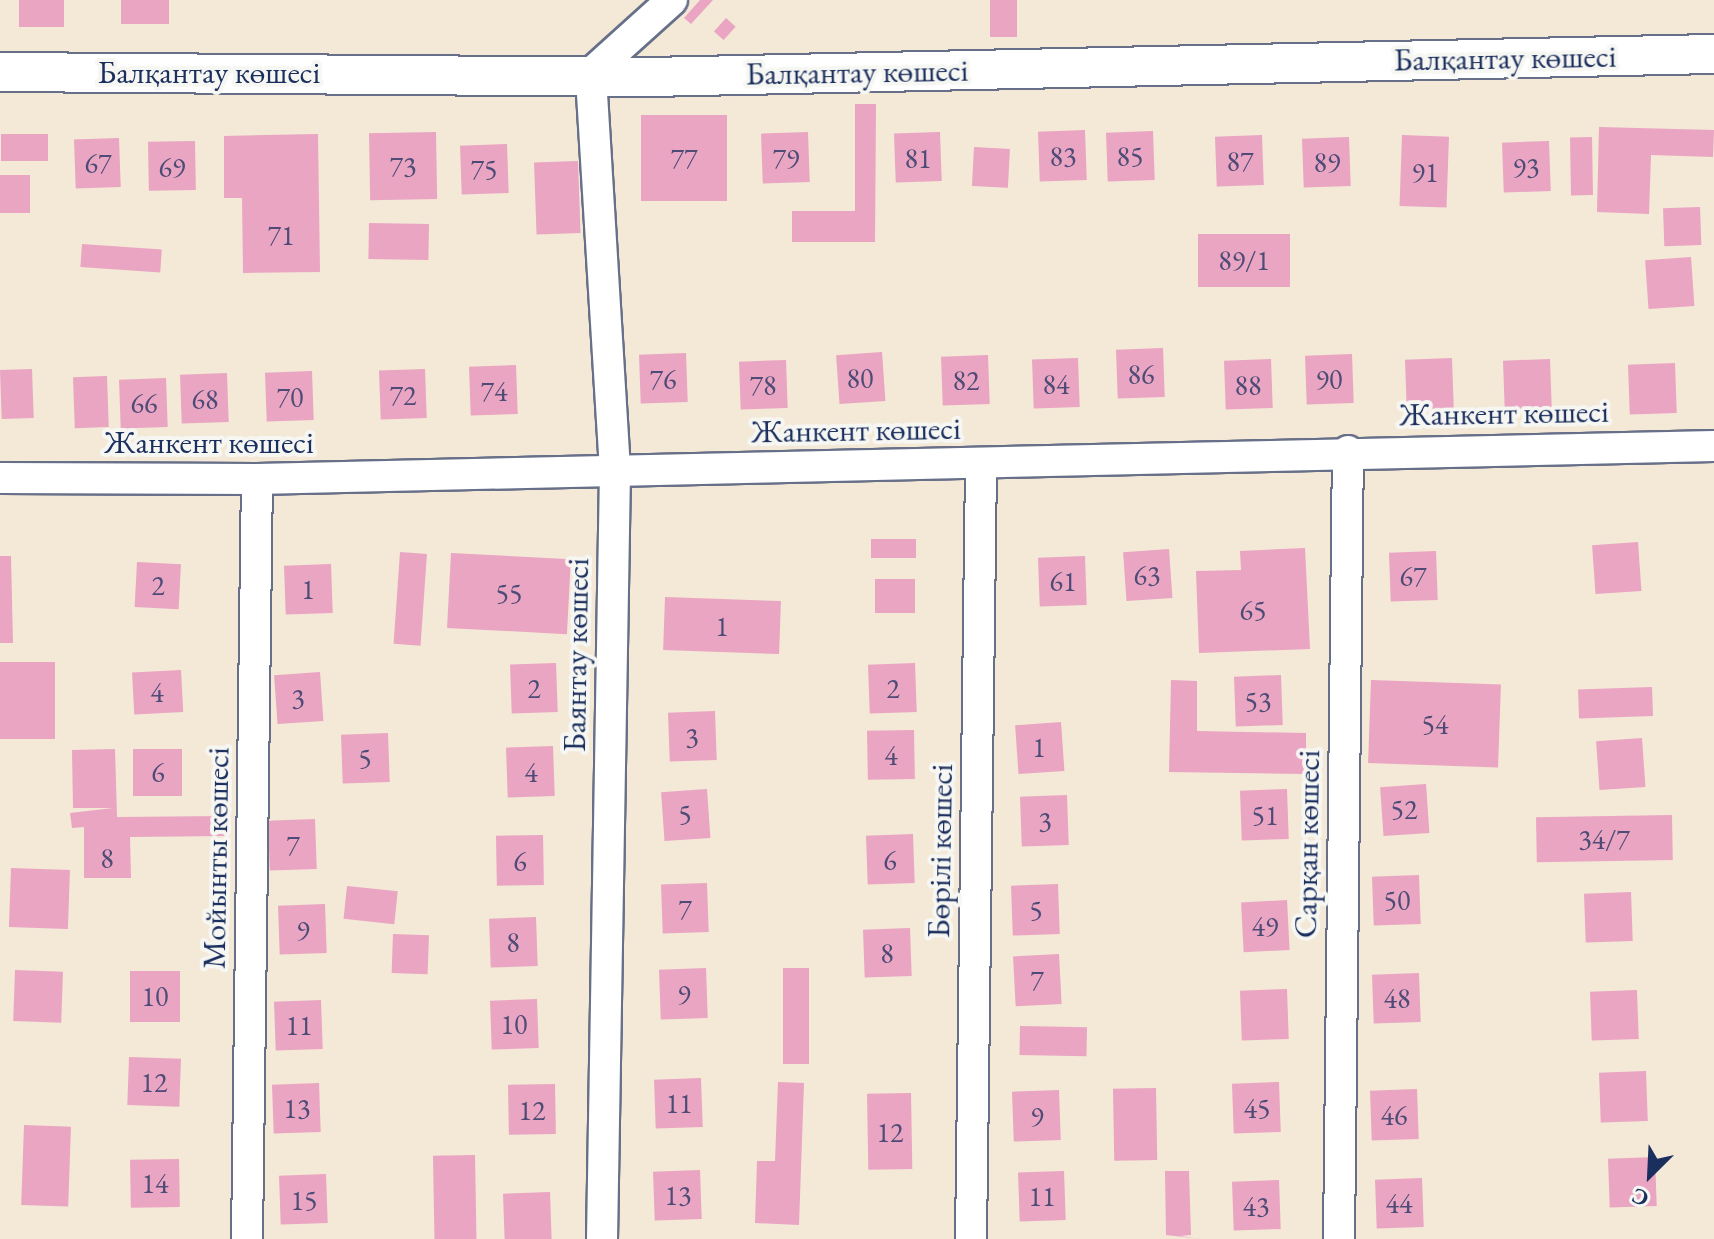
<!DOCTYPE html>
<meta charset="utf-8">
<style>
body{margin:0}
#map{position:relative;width:1714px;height:1239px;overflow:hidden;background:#f4e8d7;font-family:"EB Garamond",serif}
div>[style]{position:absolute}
.building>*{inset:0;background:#e9a5c2;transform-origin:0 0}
.roads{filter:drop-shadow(2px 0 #677088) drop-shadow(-2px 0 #677088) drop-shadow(0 2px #677088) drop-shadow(0 -2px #677088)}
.minor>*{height:30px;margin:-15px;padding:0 15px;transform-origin:15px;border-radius:15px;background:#fff}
.tertiary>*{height:38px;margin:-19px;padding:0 19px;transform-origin:19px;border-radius:19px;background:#fff}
span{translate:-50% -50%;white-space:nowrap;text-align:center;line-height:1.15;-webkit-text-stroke:8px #f6f6f2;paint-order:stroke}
.number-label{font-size:28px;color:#4e4c77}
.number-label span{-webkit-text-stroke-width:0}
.street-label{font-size:32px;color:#1b2f5e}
.north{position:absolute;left:1610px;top:1135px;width:80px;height:80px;-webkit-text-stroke:6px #f6f6f2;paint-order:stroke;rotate:204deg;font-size:22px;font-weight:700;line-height:32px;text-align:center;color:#1b2f5e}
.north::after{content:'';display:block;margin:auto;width:28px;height:36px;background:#1b2f5e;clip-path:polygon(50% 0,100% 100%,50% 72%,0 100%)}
</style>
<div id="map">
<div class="building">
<i style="left:19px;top:0;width:45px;height:27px"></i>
<i style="left:121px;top:0;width:48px;height:24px"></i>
<i style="clip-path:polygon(700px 0,713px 0,691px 24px,684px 18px)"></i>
<i style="left:990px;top:0;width:27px;height:37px"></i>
<i style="left:726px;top:18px;width:13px;height:18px;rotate:42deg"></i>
<i style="clip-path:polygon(855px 104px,876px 104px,875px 242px,792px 242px,792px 211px,855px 211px)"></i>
<i style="left:641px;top:115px;width:86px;height:86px"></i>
<i style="clip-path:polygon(1599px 127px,1714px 130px,1713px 157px,1651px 155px,1649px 214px,1597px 212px)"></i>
<i style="left:1085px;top:130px;width:50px;height:47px;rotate:88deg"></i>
<i style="left:1153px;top:131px;width:49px;height:47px;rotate:88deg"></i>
<i style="left:436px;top:132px;width:67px;height:67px;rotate:89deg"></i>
<i style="left:808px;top:132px;width:50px;height:47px;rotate:88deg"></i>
<i style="left:940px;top:132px;width:49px;height:46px;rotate:88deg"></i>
<i style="left:1px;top:134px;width:47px;height:27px"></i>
<i style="clip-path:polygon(318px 134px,320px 272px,243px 273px,242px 198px,224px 198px,224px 136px)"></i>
<i style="left:1262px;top:135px;width:50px;height:47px;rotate:88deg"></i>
<i style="left:1402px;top:135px;width:47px;height:71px;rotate:2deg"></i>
<i style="left:1349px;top:137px;width:49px;height:47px;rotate:88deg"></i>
<i style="left:1592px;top:137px;width:58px;height:22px;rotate:89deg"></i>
<i style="left:119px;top:138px;width:49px;height:45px;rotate:88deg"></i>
<i style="left:195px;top:141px;width:49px;height:47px;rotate:89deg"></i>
<i style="left:1549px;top:141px;width:50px;height:47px;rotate:88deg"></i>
<i style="left:507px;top:144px;width:49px;height:47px;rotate:88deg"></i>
<i style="left:974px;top:147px;width:36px;height:39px;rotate:3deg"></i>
<i style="left:578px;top:161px;width:72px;height:44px;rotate:88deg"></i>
<i style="left:0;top:175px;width:30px;height:38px"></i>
<i style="left:1700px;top:207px;width:38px;height:37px;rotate:88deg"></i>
<i style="left:369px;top:223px;width:60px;height:36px;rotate:1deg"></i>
<i style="left:1198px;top:234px;width:92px;height:53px"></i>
<i style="left:82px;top:244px;width:80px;height:23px;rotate:4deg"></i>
<i style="left:1691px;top:257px;width:49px;height:46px;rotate:86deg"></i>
<i style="left:1163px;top:348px;width:49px;height:47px;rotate:88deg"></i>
<i style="left:882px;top:352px;width:49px;height:46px;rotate:86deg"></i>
<i style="left:686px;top:353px;width:49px;height:47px;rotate:88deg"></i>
<i style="left:1352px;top:354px;width:49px;height:47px;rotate:88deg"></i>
<i style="left:988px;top:355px;width:49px;height:47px;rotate:88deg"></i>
<i style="left:1078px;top:358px;width:49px;height:46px;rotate:88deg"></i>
<i style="left:1452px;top:358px;width:50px;height:47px;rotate:88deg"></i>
<i style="left:1271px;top:359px;width:49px;height:47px;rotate:88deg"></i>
<i style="left:1550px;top:359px;width:49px;height:47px;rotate:88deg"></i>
<i style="left:786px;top:360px;width:48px;height:47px;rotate:88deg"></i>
<i style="left:1675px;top:363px;width:50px;height:47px;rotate:88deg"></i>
<i style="left:516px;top:365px;width:49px;height:47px;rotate:88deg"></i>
<i style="left:32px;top:369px;width:49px;height:32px;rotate:88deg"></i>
<i style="left:425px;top:369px;width:49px;height:46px;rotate:88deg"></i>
<i style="left:312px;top:371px;width:49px;height:47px;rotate:88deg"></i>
<i style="left:227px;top:373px;width:49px;height:47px;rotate:88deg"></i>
<i style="left:107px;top:376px;width:51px;height:34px;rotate:88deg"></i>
<i style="left:166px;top:378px;width:49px;height:47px;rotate:88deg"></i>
<i style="left:916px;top:539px;width:19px;height:45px;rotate:90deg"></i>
<i style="left:1638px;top:542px;width:49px;height:46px;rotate:86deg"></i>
<i style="clip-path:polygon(1305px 548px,1310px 649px,1199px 653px,1196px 571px,1241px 570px,1240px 551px)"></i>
<i style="left:1169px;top:549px;width:49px;height:46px;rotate:86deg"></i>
<i style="left:1436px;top:551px;width:49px;height:47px;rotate:88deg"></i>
<i style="left:400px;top:552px;width:27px;height:92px;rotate:4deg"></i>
<i style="left:451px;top:553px;width:120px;height:75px;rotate:3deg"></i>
<i style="clip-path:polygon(0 556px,11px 556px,13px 643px,0 643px)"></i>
<i style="left:1085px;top:556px;width:49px;height:47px;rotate:88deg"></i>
<i style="left:137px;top:562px;width:44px;height:45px;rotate:3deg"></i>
<i style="left:331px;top:564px;width:49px;height:47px;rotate:88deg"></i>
<i style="left:875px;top:579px;width:40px;height:34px"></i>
<i style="left:665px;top:597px;width:116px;height:53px;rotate:2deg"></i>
<i style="left:0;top:662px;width:55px;height:77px"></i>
<i style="left:556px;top:663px;width:49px;height:46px;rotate:88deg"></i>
<i style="left:915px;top:663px;width:49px;height:47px;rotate:88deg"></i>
<i style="left:181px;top:670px;width:42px;height:49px;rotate:87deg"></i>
<i style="left:320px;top:672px;width:49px;height:46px;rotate:86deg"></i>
<i style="left:1281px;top:675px;width:50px;height:47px;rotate:88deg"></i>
<i style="clip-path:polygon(1171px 680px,1197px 681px,1197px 731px,1306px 733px,1306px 774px,1169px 772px)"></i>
<i style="left:1371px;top:680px;width:130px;height:83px;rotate:2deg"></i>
<i style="left:1652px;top:687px;width:29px;height:74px;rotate:88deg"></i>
<i style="left:715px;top:711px;width:49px;height:47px;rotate:88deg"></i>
<i style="left:1061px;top:722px;width:49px;height:46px;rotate:86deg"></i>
<i style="left:914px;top:730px;width:49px;height:47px;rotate:89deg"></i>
<i style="left:388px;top:733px;width:49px;height:47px;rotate:88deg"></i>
<i style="left:1642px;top:738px;width:49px;height:46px;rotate:86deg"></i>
<i style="left:553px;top:746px;width:50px;height:47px;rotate:88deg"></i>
<i style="clip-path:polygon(115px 749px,117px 817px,225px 816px,225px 836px,130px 837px,131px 878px,84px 878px,84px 827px,72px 828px,70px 813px,113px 808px,73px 808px,72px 750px)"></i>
<i style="left:133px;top:749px;width:49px;height:47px"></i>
<i style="left:1426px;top:784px;width:49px;height:46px;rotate:86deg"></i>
<i style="left:707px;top:789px;width:49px;height:46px;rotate:86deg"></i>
<i style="left:1287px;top:789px;width:50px;height:47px;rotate:88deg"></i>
<i style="left:1067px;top:795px;width:50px;height:47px;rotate:88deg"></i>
<i style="left:1672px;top:815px;width:45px;height:136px;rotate:89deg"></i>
<i style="left:315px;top:819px;width:50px;height:47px;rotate:88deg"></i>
<i style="left:913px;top:834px;width:49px;height:47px;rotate:88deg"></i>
<i style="left:543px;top:835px;width:50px;height:47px;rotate:89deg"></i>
<i style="left:11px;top:868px;width:59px;height:59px;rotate:2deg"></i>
<i style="left:1419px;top:875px;width:49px;height:47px;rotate:88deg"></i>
<i style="left:707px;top:883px;width:49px;height:46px;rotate:88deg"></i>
<i style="left:1058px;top:884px;width:50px;height:47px;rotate:88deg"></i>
<i style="left:347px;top:886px;width:51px;height:33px;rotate:6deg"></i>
<i style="left:1631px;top:892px;width:49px;height:47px;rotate:88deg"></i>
<i style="left:1287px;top:900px;width:50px;height:46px;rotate:87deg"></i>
<i style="left:325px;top:904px;width:49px;height:47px;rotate:88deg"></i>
<i style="left:536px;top:917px;width:49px;height:47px;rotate:88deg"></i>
<i style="left:910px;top:928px;width:48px;height:47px;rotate:88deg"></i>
<i style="left:393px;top:934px;width:36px;height:39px;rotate:2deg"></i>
<i style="left:1059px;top:954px;width:50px;height:46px;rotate:87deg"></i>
<i style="left:706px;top:968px;width:50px;height:47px;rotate:88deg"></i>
<i style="left:783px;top:968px;width:26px;height:96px"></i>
<i style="left:15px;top:970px;width:48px;height:51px;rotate:2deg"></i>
<i style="left:130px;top:971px;width:50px;height:51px"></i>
<i style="left:1419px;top:973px;width:49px;height:47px;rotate:88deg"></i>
<i style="left:1287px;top:989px;width:50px;height:47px;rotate:88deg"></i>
<i style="left:1637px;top:990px;width:49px;height:47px;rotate:88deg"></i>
<i style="left:537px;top:999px;width:49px;height:47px;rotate:88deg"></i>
<i style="left:321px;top:1000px;width:49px;height:47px;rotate:88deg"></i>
<i style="left:1020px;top:1026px;width:67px;height:29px;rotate:1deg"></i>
<i style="left:129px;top:1057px;width:52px;height:48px;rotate:2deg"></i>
<i style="left:1646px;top:1071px;width:50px;height:47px;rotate:88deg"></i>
<i style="left:701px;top:1078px;width:49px;height:47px;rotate:88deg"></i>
<i style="clip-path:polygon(778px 1082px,804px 1083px,799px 1225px,755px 1223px,757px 1161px,775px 1161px)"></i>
<i style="left:1279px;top:1082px;width:50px;height:47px;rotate:88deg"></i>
<i style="left:319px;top:1083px;width:49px;height:47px;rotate:88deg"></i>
<i style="left:555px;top:1084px;width:50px;height:47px;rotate:89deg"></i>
<i style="left:1156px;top:1088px;width:72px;height:43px;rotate:89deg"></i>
<i style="left:1417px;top:1089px;width:50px;height:47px;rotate:88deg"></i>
<i style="left:1059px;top:1090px;width:50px;height:47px;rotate:88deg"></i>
<i style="left:911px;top:1093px;width:76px;height:44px;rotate:89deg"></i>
<i style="left:24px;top:1125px;width:47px;height:80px;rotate:2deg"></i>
<i style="left:475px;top:1155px;width:84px;height:42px;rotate:89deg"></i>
<i style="left:1655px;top:1157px;width:49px;height:47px;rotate:88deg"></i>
<i style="left:179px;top:1159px;width:48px;height:49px;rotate:89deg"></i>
<i style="left:700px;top:1170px;width:49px;height:47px;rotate:88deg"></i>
<i style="left:1064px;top:1171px;width:49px;height:46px;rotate:88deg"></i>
<i style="clip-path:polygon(1165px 1171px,1189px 1171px,1191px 1235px,1180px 1236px,1201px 1239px,1166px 1235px)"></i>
<i style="left:326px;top:1174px;width:49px;height:47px;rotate:88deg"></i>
<i style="left:1422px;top:1178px;width:49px;height:47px;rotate:88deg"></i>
<i style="left:1279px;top:1180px;width:49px;height:47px;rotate:88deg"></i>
<i style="left:550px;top:1192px;width:47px;height:47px;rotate:88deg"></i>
</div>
<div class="roads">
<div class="minor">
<i style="left:0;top:478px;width:257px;rotate:0.2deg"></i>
<i style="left:257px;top:479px;width:1457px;rotate:-1.3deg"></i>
<i style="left:247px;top:1239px;width:760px;rotate:-89.25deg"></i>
<i style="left:602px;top:1239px;width:769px;rotate:-89.03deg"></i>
<i style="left:615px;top:470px;width:398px;rotate:-93.5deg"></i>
<i style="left:591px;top:73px;width:109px;rotate:-42deg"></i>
<i style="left:971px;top:1239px;width:775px;rotate:-89.26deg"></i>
<i style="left:1339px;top:1239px;width:788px;rotate:-89.35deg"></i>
</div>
<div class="tertiary">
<i style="left:0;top:72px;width:650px;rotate:0.44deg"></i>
<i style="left:650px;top:77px;width:1064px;rotate:-1.24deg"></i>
</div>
</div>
<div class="number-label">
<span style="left:1063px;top:156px">83</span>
<span style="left:1130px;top:156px">85</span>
<span style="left:684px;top:158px">77</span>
<span style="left:786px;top:158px">79</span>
<span style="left:918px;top:158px">81</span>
<span style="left:1240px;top:161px">87</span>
<span style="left:1327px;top:162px">89</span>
<span style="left:98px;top:163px">67</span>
<span style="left:403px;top:166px">73</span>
<span style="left:172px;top:167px">69</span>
<span style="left:1526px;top:167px">93</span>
<span style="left:484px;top:169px">75</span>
<span style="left:1425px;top:172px">91</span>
<span style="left:281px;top:235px">71</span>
<span style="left:1244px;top:260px">89/1</span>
<span style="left:1141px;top:374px">86</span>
<span style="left:860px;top:378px">80</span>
<span style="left:663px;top:379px">76</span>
<span style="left:1329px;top:379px">90</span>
<span style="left:966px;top:380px">82</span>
<span style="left:1056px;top:384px">84</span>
<span style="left:763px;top:385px">78</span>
<span style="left:1248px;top:385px">88</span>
<span style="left:494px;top:391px">74</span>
<span style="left:403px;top:395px">72</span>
<span style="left:290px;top:397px">70</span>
<span style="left:205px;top:399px">68</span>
<span style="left:144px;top:403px">66</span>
<span style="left:1147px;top:575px">63</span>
<span style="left:1413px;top:576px">67</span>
<span style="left:1063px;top:581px">61</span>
<span style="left:158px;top:585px">2</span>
<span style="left:308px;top:589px">1</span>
<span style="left:509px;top:593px">55</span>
<span style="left:1253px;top:610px">65</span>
<span style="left:722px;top:626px">1</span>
<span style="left:534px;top:688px">2</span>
<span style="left:893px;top:688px">2</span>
<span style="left:157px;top:692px">4</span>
<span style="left:298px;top:698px">3</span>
<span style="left:1258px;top:701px">53</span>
<span style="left:1435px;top:724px">54</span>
<span style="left:692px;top:737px">3</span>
<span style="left:1039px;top:747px">1</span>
<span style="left:891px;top:755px">4</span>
<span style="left:365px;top:758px">5</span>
<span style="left:158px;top:772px">6</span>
<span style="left:531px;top:772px">4</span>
<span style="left:1404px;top:809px">52</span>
<span style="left:685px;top:814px">5</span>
<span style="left:1265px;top:815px">51</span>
<span style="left:1045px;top:821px">3</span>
<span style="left:1604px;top:839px">34/7</span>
<span style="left:293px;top:845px">7</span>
<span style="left:107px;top:858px">8</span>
<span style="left:890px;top:860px">6</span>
<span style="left:520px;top:861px">6</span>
<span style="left:1397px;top:900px">50</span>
<span style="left:685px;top:909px">7</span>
<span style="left:1036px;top:910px">5</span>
<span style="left:1265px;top:926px">49</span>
<span style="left:303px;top:930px">9</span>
<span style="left:513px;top:942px">8</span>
<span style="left:887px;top:953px">8</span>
<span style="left:1037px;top:980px">7</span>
<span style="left:684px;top:994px">9</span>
<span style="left:155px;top:996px">10</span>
<span style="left:1397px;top:998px">48</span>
<span style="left:514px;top:1024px">10</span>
<span style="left:299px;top:1025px">11</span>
<span style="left:154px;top:1082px">12</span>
<span style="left:679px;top:1103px">11</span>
<span style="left:297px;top:1108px">13</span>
<span style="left:1257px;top:1108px">45</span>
<span style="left:532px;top:1110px">12</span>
<span style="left:1394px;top:1115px">46</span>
<span style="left:1037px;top:1116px">9</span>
<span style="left:890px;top:1132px">12</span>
<span style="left:155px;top:1183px">14</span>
<span style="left:678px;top:1195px">13</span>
<span style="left:1042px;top:1196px">11</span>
<span style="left:304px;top:1200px">15</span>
<span style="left:1399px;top:1203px">44</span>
<span style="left:1256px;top:1206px">43</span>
</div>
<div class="street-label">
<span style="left:1505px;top:58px;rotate:-1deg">Балқантау көшесі</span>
<span style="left:209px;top:72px">Балқантау көшесі</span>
<span style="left:857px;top:72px;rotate:-1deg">Балқантау көшесі</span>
<span style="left:1504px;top:413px;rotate:-1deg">Жанкент көшесі</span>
<span style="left:856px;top:430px;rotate:-1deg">Жанкент көшесі</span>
<span style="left:209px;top:442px">Жанкент көшесі</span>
<span style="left:576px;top:655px;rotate:-89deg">Баянтау көшесі</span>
<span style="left:1307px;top:844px;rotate:-89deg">Сарқан көшесі</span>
<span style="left:940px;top:851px;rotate:-89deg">Бөрілі көшесі</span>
<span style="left:216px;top:858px;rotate:-89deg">Мойынты көшесі</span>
</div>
<div class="north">С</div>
</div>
